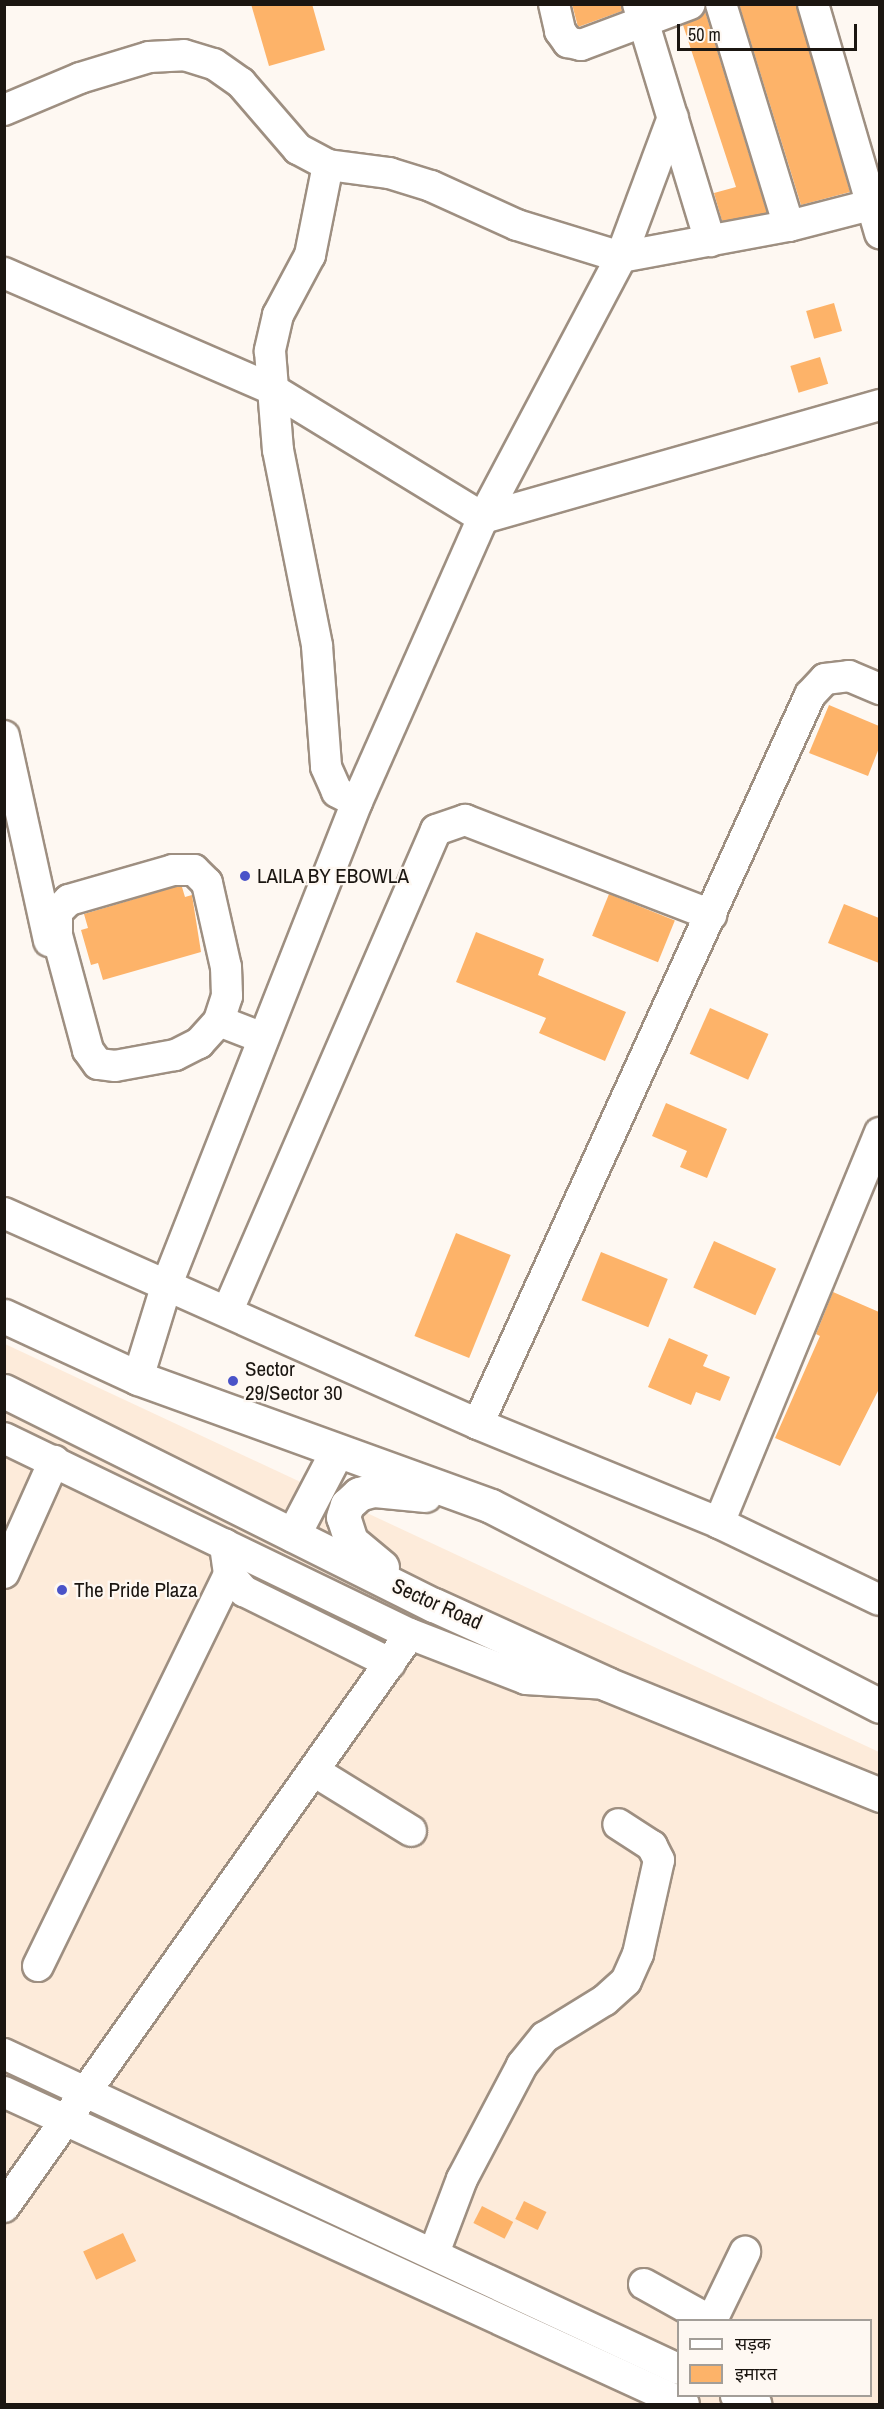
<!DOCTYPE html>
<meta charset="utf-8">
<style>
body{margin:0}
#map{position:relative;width:884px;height:2409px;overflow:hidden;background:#fef8f2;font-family:"Archivo Narrow","Noto Sans Devanagari",sans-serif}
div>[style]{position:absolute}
.built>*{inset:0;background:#fdebda}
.building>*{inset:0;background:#fdb369;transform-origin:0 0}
.roads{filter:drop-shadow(2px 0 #9e8f81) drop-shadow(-2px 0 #9e8f81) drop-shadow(0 2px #9e8f81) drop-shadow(0 -2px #9e8f81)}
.minor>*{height:30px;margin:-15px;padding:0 15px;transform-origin:15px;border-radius:15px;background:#fff}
.major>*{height:33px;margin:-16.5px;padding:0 16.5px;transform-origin:16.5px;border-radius:16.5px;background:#fff}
.dots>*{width:16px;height:16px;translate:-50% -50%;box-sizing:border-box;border:3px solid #fef8f2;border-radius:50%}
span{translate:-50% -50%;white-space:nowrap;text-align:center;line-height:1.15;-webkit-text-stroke:4.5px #fef8f2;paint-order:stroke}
.poi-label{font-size:21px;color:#1b1611}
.left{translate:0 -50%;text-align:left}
.street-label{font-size:21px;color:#1b1611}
.frame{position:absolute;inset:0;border:6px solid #1b1611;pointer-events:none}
.legend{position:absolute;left:677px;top:2319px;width:195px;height:78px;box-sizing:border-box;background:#fef8f2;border:2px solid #a39e98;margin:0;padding:8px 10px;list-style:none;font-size:18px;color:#1b1611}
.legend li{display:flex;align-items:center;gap:12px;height:30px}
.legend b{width:30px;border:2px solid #a39e98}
.scale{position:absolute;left:677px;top:24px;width:180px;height:27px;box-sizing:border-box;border:3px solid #1b1611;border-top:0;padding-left:8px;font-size:18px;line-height:21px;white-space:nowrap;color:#1b1611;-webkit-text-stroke:4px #fef8f2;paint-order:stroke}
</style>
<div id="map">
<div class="built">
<i style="clip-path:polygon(evenodd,5px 1344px,879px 1752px,879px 2404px,5px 2404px,5px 1344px,678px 2320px,870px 2320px,870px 2396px,678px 2396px,678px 2320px)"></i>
</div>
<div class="building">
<i style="clip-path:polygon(251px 4px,312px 4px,325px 50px,269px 66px)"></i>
<i style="clip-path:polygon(572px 4px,621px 4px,622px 11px,578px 27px)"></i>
<i style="clip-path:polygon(739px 4px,796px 4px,850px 192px,801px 205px)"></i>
<i style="clip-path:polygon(705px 11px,767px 213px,722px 221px,714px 193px,736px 187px,683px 25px)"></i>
<i style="left:834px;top:303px;width:29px;height:29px;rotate:74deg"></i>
<i style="left:820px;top:357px;width:28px;height:31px;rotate:73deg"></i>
<i style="clip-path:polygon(829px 705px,879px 726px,879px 748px,868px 776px,809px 753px)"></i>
<i style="clip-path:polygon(175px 887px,182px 887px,185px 897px,192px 895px,201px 952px,103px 980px,98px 963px,91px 965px,81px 930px,88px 928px,84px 914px)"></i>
<i style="left:609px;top:894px;width:71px;height:45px;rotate:22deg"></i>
<i style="clip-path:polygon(844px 904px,879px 918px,879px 963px,828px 943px)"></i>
<i style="clip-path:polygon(476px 932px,544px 959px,538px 975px,626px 1012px,605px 1061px,539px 1033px,546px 1018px,456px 982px)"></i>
<i style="left:710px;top:1008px;width:64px;height:50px;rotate:24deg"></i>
<i style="clip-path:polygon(666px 1103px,727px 1129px,707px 1178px,680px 1167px,687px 1151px,652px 1136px)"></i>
<i style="left:456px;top:1233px;width:59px;height:111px;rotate:22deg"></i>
<i style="left:714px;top:1241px;width:68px;height:51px;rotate:24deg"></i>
<i style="left:601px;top:1252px;width:72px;height:52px;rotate:22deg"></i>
<i style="clip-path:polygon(833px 1292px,879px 1312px,879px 1389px,840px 1466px,775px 1438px,820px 1336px,816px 1334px)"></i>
<i style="clip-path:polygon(669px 1338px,708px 1355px,703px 1366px,730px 1377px,720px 1401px,696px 1392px,691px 1405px,648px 1387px)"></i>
<i style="left:524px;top:2201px;width:25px;height:20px;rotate:26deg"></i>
<i style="left:482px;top:2206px;width:35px;height:19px;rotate:27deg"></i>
<i style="left:123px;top:2233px;width:31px;height:44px;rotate:65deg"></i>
</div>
<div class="roads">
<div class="minor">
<i style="left:554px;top:4px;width:28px;rotate:77deg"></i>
<i style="left:560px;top:31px;width:14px;rotate:54deg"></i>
<i style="left:568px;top:42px;width:13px;rotate:13deg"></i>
<i style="left:581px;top:45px;width:116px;rotate:-20.6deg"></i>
<i style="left:638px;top:4px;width:248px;rotate:73.1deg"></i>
<i style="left:721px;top:4px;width:232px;rotate:73deg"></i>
<i style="left:813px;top:4px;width:239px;rotate:73.7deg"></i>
<i style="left:4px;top:110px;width:82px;rotate:-22.8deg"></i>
<i style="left:80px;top:78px;width:72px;rotate:-16.9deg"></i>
<i style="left:149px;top:57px;width:35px;rotate:-3deg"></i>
<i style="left:184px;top:55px;width:31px;rotate:17deg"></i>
<i style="left:214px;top:64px;width:33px;rotate:35deg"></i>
<i style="left:241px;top:83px;width:87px;rotate:49.2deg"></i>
<i style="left:298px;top:149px;width:34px;rotate:28deg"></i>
<i style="left:328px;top:165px;width:92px;rotate:101.3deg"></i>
<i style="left:310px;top:255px;width:68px;rotate:118.1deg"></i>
<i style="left:278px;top:315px;width:37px;rotate:103deg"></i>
<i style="left:270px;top:351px;width:99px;rotate:85.4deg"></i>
<i style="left:278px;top:450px;width:200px;rotate:78.7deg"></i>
<i style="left:317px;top:646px;width:121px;rotate:85.7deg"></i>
<i style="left:326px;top:767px;width:27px;rotate:66deg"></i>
<i style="left:337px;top:792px;width:22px;rotate:27deg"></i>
<i style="left:328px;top:165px;width:62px;rotate:7.5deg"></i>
<i style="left:389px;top:173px;width:44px;rotate:17.2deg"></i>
<i style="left:431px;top:186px;width:94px;rotate:24.4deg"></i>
<i style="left:517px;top:225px;width:109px;rotate:17.1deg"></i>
<i style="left:621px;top:257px;width:171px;rotate:-10.5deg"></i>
<i style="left:789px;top:226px;width:84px;rotate:-14.5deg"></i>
<i style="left:4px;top:273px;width:292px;rotate:23.4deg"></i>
<i style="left:272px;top:389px;width:247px;rotate:31.4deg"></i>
<i style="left:483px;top:518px;width:413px;rotate:-15.9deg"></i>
<i style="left:4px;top:736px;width:210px;rotate:77.6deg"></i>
<i style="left:173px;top:870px;width:21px"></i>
<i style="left:194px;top:870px;width:18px;rotate:45deg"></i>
<i style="left:207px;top:883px;width:86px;rotate:77.3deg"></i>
<i style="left:226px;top:967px;width:29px;rotate:88deg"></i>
<i style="left:227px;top:996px;width:26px;rotate:108deg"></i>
<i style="left:219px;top:1021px;width:30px;rotate:132deg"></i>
<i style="left:199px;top:1043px;width:27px;rotate:153deg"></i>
<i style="left:175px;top:1055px;width:61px;rotate:169.6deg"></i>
<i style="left:115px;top:1066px;width:17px;rotate:-173deg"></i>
<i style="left:98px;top:1064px;width:17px;rotate:-126deg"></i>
<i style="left:88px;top:1050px;width:119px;rotate:-105.1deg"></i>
<i style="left:57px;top:935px;width:23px;rotate:-90deg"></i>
<i style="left:57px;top:912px;width:17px;rotate:-45deg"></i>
<i style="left:69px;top:900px;width:108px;rotate:-16.1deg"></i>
<i style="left:219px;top:1021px;width:47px;rotate:21.1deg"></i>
<i style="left:4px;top:1213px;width:519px;rotate:24deg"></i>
<i style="left:478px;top:1424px;width:261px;rotate:22.3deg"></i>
<i style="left:719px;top:1523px;width:178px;rotate:25.6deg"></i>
<i style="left:228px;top:1310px;width:523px;rotate:-66.57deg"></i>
<i style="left:436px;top:830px;width:31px;rotate:-19deg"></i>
<i style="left:465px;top:820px;width:264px;rotate:21.1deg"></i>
<i style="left:138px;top:1378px;width:98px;rotate:-72.9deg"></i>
<i style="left:167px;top:1284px;width:518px;rotate:-68.49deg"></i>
<i style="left:357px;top:802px;width:311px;rotate:-66.1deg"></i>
<i style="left:483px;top:518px;width:295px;rotate:-62.1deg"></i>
<i style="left:621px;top:257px;width:149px;rotate:-69.6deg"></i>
<i style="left:478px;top:1424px;width:801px;rotate:-65.51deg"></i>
<i style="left:810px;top:695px;width:22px;rotate:-47deg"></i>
<i style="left:825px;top:679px;width:24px;rotate:-7deg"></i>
<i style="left:849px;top:676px;width:34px;rotate:23deg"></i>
<i style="left:4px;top:1438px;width:451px;rotate:25.8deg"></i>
<i style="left:410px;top:1634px;width:124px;rotate:21.2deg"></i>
<i style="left:526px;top:1679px;width:81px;rotate:3.5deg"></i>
<i style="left:719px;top:1523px;width:422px;rotate:-67.6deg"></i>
<i style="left:4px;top:1573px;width:123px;rotate:-65.9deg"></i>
<i style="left:229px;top:1574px;width:23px;rotate:49deg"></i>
<i style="left:244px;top:1591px;width:163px;rotate:26.3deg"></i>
<i style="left:314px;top:1771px;width:114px;rotate:31.7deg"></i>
<i style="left:38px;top:1966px;width:436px;rotate:-64deg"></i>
<i style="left:229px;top:1574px;width:30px;rotate:-98deg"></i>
<i style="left:4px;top:2054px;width:744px;rotate:25.05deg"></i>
<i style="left:4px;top:2092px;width:748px;rotate:24.65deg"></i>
<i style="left:4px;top:2207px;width:702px;rotate:-54.68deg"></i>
<i style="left:434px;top:2253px;width:79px;rotate:-69.3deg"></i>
<i style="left:462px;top:2179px;width:129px;rotate:-62.2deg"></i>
<i style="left:522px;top:2065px;width:36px;rotate:-51deg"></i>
<i style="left:545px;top:2037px;width:70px;rotate:-31.7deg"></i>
<i style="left:605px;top:2000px;width:28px;rotate:-42deg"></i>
<i style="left:626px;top:1981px;width:30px;rotate:-66deg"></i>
<i style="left:638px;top:1954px;width:96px;rotate:-77.4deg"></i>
<i style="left:659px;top:1860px;width:16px;rotate:-117deg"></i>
<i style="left:652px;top:1846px;width:40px;rotate:-147.1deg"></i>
<i style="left:644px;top:2284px;width:74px;rotate:29deg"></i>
<i style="left:712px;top:2320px;width:76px;rotate:-64.1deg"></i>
<i style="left:736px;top:2396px;width:22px;rotate:22deg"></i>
</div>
<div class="major">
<i style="left:4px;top:1316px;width:148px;rotate:24.8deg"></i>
<i style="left:138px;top:1378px;width:375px;rotate:19.9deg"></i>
<i style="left:491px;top:1506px;width:437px;rotate:27.2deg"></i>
<i style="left:4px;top:1391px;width:480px;rotate:26.5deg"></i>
<i style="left:434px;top:1605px;width:190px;rotate:24.5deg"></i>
<i style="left:607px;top:1684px;width:295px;rotate:22.1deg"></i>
<i style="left:293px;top:1535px;width:95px;rotate:-62.4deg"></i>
<i style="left:382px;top:1567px;width:40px;rotate:-140deg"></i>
<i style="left:351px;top:1541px;width:25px;rotate:-108deg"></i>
<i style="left:343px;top:1517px;width:13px;rotate:-72deg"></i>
<i style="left:347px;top:1505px;width:16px;rotate:-43deg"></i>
<i style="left:359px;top:1494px;width:15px;rotate:-16deg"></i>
<i style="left:373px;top:1490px;width:52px;rotate:5.5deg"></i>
</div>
</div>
<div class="dots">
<i style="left:245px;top:876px;background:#4a53c8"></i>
<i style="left:233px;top:1381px;background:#4a53c8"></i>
<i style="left:62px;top:1590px;background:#4a53c8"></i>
</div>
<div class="poi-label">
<span class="left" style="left:257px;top:876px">LAILA BY EBOWLA</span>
<span class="left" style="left:245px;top:1381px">Sector<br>29/Sector 30</span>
<span class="left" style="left:74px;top:1590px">The Pride Plaza</span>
</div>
<div class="street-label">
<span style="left:437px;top:1604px;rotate:24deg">Sector Road</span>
</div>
<div class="frame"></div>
<ul class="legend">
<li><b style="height:8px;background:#fff"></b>सड़क</li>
<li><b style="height:16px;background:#fdb369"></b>इमारत</li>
</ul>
<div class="scale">50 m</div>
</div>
